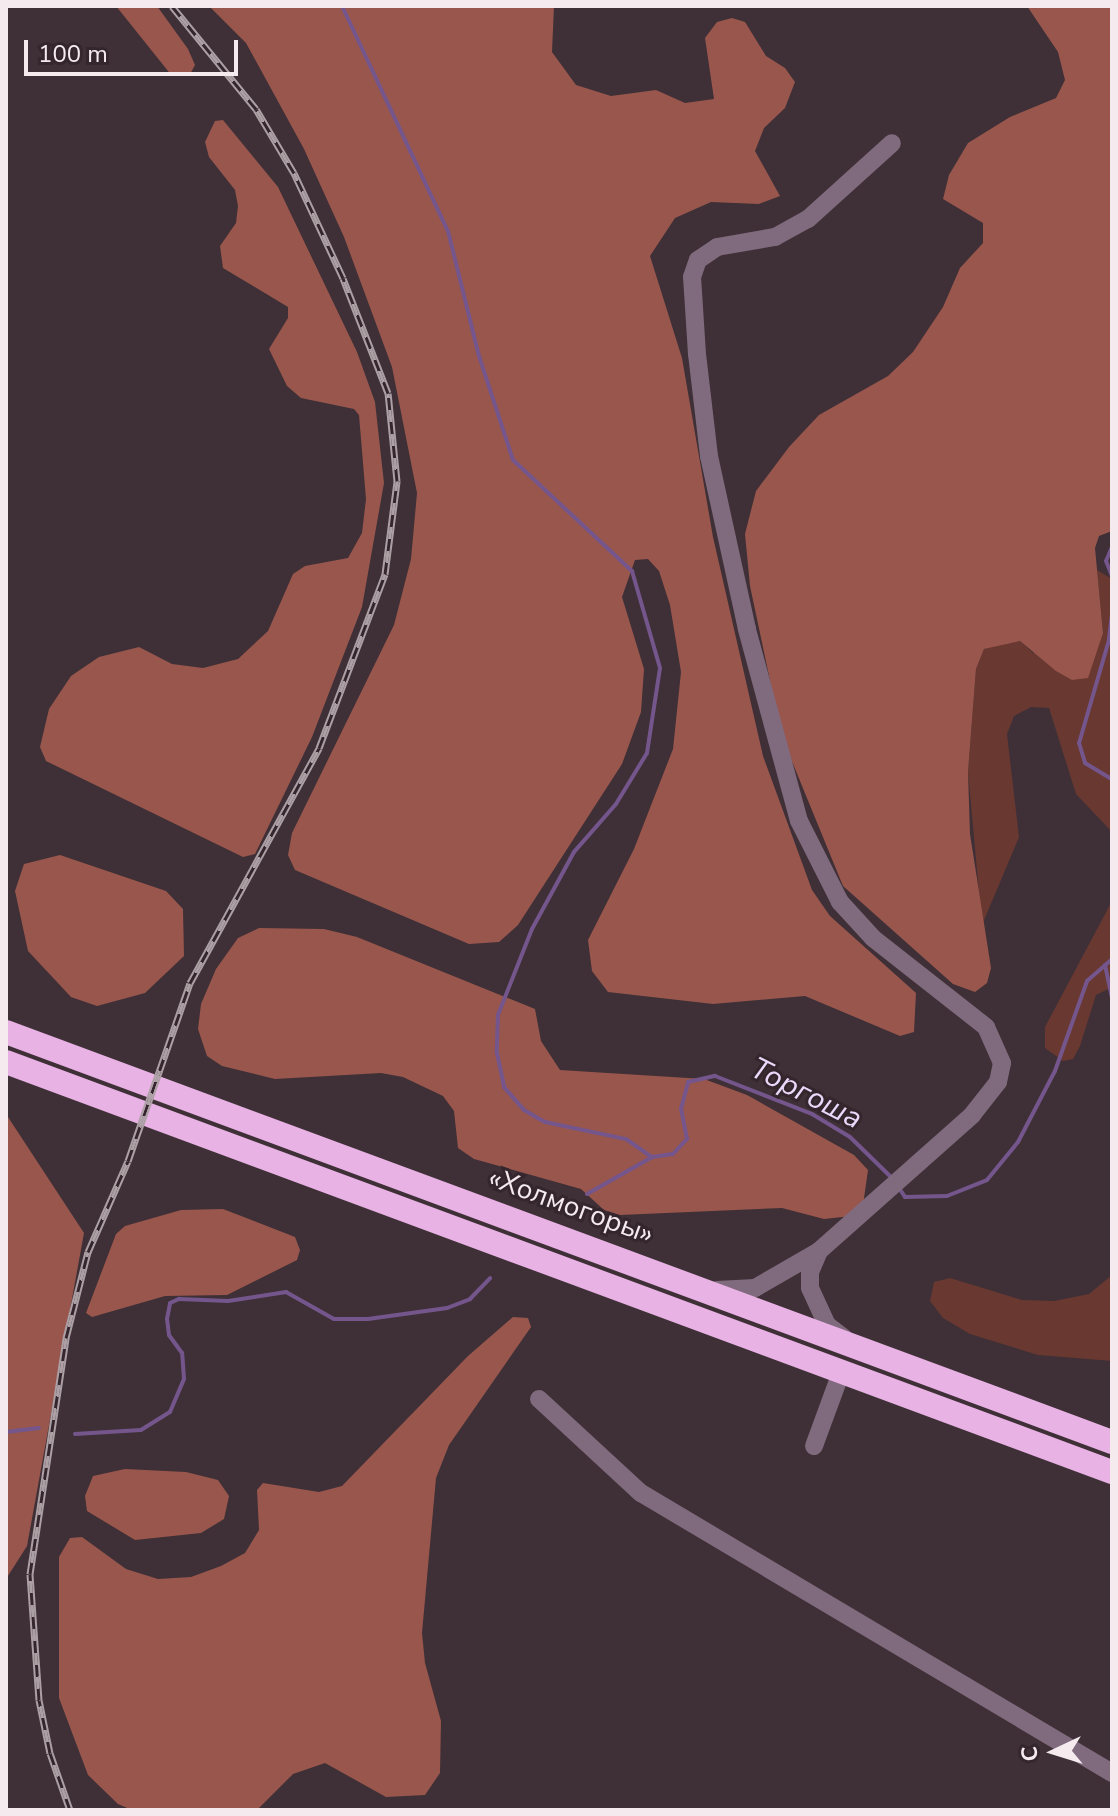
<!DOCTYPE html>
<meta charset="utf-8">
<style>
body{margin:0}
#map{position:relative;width:1118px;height:1816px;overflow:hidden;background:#3e3036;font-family:"Nunito Sans",sans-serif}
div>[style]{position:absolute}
.green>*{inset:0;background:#683831}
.forest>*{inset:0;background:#99564d}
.stream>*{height:4px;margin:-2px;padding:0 2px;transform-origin:2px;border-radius:2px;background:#74568d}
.minor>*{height:18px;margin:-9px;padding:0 9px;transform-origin:9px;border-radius:9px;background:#806a7e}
.highway>*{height:24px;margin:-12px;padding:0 12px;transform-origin:12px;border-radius:12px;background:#e8b2e4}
.rail>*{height:7px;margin-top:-3.5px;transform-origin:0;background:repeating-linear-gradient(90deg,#34262c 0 12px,#aca0a5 0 24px);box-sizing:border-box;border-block:2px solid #aca0a5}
span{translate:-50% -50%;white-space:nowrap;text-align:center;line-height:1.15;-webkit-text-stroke:6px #34262c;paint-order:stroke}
.street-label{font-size:28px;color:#f5ebef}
.water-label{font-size:30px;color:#ead9fa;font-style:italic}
.frame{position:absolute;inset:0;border:8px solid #f5ebef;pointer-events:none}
.north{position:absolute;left:1014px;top:1712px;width:80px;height:80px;-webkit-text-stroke:6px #34262c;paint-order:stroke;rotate:266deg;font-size:22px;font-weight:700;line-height:32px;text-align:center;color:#f5ebef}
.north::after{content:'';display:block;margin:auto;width:28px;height:36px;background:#f5ebef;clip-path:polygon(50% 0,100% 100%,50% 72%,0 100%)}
.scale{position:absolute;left:24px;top:40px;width:214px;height:36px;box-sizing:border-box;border:4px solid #f5ebef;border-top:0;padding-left:10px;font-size:24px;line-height:28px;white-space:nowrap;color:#f5ebef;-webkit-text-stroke:6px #34262c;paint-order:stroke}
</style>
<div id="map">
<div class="green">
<i style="clip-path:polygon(1097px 570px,1112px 579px,1112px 832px,1076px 794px,1049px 708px,1031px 707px,1014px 716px,1007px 734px,1019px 837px,982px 925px,968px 772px,976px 669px,984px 649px,1003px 644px,1020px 641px,1033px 653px,1103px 633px)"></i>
<i style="clip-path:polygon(1112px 901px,1112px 987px,1096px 995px,1080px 1046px,1073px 1059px,1063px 1061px,1045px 1048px,1045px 1027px)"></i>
<i style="clip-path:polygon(1112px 1275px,1112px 1361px,1038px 1355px,970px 1334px,943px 1318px,930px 1301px,934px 1282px,950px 1278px,1022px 1300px,1054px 1301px,1089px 1294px)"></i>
</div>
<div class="forest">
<i style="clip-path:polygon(116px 6px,157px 6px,188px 49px,195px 65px,189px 76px,172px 76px)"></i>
<i style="clip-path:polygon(209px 6px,554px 6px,552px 52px,576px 85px,611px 96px,656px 90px,685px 103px,714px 99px,705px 38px,717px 22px,732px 18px,745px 22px,766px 56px,785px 68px,795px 82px,785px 108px,764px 128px,755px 151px,780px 196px,759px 204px,711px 202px,675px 218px,650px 256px,682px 358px,713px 537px,763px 756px,812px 890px,830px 916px,916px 993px,914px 1032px,900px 1036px,805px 996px,713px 1004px,608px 992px,592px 971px,588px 940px,634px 849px,673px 749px,681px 672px,670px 605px,659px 571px,648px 559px,635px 560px,622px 597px,644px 669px,641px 712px,622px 764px,518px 925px,499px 942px,469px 944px,295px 870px,288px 855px,292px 833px,394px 625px,411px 559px,417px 493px,392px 367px,344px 237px,304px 149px,246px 43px)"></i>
<i style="clip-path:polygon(1027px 6px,1112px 6px,1112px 531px,1099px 536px,1095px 548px,1103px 633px,1088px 678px,1072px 680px,1056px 671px,1020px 641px,984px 649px,976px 669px,968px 772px,970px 834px,991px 968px,987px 983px,975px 992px,953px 984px,843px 886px,782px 737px,750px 586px,745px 534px,756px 491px,789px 447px,819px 415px,888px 376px,913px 352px,943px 307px,960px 268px,983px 243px,983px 223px,943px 199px,949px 175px,968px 143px,1010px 117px,1056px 98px,1065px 80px,1058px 52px)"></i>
<i style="clip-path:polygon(223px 120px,278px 187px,357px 352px,375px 402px,384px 483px,362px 607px,312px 737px,255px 854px,243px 857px,46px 761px,40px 747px,49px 709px,71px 676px,99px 657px,139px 647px,172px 664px,203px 668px,238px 659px,268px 631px,293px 574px,305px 566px,348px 558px,362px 533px,366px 499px,359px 415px,354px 409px,301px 398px,287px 386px,269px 349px,288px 318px,288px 307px,223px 268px,220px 246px,236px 223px,238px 206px,235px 190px,209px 157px,205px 142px,215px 121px)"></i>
<i style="clip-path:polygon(60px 855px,166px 891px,183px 909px,184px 956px,145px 993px,97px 1006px,71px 997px,28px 951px,15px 891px,24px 864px)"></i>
<i style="clip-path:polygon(259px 928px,324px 929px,357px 937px,535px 1009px,541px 1041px,560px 1070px,704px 1079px,747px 1095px,854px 1155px,868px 1170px,863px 1205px,852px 1216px,824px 1219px,782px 1208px,620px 1215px,604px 1210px,581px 1189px,474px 1159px,458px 1148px,454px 1111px,443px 1096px,403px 1077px,381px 1073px,275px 1079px,222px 1066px,207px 1056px,198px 1029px,201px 1004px,216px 969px,238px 938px)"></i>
<i style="clip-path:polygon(6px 1114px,84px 1233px,27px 1546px,6px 1579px)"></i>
<i style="clip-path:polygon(223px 1209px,295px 1237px,300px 1250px,297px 1260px,227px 1295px,165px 1296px,92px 1317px,86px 1313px,116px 1234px,125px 1226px,181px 1210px)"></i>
<i style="clip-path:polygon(513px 1317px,528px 1318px,531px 1327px,449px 1445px,436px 1478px,422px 1633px,425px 1663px,441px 1721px,440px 1773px,425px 1795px,386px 1797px,325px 1763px,293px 1774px,257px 1810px,132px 1810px,118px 1804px,88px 1775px,59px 1698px,59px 1557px,70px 1538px,82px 1537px,126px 1569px,158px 1579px,191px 1577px,221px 1566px,245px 1553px,259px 1530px,257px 1490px,263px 1483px,319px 1492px,342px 1486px,468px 1356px)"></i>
<i style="clip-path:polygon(125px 1469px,186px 1472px,218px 1480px,229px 1496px,224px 1519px,201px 1533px,135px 1540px,87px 1511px,85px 1496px,93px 1476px)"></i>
</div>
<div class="stream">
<i style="left:342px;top:6px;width:249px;rotate:64.8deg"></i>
<i style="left:448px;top:231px;width:129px;rotate:76.1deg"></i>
<i style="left:479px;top:356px;width:109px;rotate:71.9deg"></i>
<i style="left:513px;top:460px;width:163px;rotate:43deg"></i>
<i style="left:632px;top:571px;width:101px;rotate:73.9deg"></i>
<i style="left:660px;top:668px;width:86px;rotate:98.7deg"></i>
<i style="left:647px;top:753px;width:60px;rotate:121.3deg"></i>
<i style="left:616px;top:804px;width:64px;rotate:131.2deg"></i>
<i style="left:574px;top:852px;width:88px;rotate:118.6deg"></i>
<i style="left:532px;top:929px;width:92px;rotate:111.6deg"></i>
<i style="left:498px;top:1015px;width:38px;rotate:92deg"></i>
<i style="left:497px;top:1053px;width:35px;rotate:78deg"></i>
<i style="left:504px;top:1087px;width:30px;rotate:49deg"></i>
<i style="left:524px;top:1110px;width:24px;rotate:30deg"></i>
<i style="left:545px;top:1122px;width:83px;rotate:11.9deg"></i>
<i style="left:626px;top:1139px;width:32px;rotate:35deg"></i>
<i style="left:1112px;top:547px;width:15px;rotate:113deg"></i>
<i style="left:1106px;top:561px;width:16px;rotate:68deg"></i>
<i style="left:1112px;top:614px;width:26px;rotate:97deg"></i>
<i style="left:1109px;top:640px;width:107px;rotate:106.2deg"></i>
<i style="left:1079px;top:743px;width:21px;rotate:73deg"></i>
<i style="left:1085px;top:763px;width:31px;rotate:31deg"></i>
<i style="left:1105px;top:965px;width:33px;rotate:78deg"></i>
<i style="left:899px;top:1188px;width:11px;rotate:56deg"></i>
<i style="left:905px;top:1197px;width:42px;rotate:-1.4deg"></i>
<i style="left:947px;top:1196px;width:43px;rotate:-21.8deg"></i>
<i style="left:987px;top:1180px;width:49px;rotate:-50.8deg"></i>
<i style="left:1018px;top:1142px;width:80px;rotate:-62.5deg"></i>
<i style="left:1055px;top:1071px;width:96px;rotate:-70.4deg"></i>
<i style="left:1087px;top:981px;width:33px;rotate:-41deg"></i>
<i style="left:587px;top:1194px;width:75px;rotate:-29.6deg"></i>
<i style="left:652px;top:1157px;width:21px;rotate:-8deg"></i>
<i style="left:673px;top:1154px;width:21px;rotate:-47deg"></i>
<i style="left:687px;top:1139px;width:31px;rotate:-101deg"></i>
<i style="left:681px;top:1109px;width:28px;rotate:-75deg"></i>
<i style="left:688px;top:1082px;width:28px;rotate:-13deg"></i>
<i style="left:715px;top:1076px;width:104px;rotate:21.4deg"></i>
<i style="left:812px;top:1114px;width:44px;rotate:31.2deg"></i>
<i style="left:850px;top:1137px;width:59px;rotate:44.3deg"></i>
<i style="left:6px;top:1432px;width:33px;rotate:-7deg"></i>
<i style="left:75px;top:1434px;width:66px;rotate:-3.5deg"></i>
<i style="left:141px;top:1430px;width:34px;rotate:-32deg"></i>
<i style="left:170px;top:1412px;width:36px;rotate:-67deg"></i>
<i style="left:184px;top:1379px;width:26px;rotate:-94deg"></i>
<i style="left:182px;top:1353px;width:22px;rotate:-126deg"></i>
<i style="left:169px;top:1335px;width:16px;rotate:-97deg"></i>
<i style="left:167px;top:1319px;width:16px;rotate:-79deg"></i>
<i style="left:170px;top:1303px;width:10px;rotate:-24deg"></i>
<i style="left:179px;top:1299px;width:49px;rotate:2.3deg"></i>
<i style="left:228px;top:1301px;width:59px;rotate:-8.8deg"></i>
<i style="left:286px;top:1292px;width:55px;rotate:29.4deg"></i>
<i style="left:334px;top:1319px;width:34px"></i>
<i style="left:368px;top:1319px;width:80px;rotate:-7.9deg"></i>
<i style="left:447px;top:1308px;width:25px;rotate:-21deg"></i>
<i style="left:470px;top:1299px;width:29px;rotate:-46deg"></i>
</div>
<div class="minor">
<i style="left:819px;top:1251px;width:23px;rotate:113deg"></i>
<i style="left:810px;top:1272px;width:16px;rotate:90deg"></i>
<i style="left:810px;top:1288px;width:41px;rotate:65.3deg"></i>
<i style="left:827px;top:1325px;width:21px;rotate:37deg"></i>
<i style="left:717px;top:1290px;width:38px;rotate:-3deg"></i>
<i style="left:755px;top:1288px;width:74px;rotate:-30deg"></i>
<i style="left:819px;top:1251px;width:205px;rotate:-41.6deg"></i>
<i style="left:972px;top:1115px;width:42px;rotate:-51.8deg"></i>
<i style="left:998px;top:1082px;width:19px;rotate:-78deg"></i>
<i style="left:1002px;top:1063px;width:39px;rotate:-114deg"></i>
<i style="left:986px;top:1027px;width:144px;rotate:-141.8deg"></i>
<i style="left:873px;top:938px;width:49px;rotate:-132.5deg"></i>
<i style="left:840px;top:902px;width:91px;rotate:-116.8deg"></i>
<i style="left:799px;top:821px;width:199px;rotate:-105.2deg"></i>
<i style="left:747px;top:629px;width:177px;rotate:-102.4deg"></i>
<i style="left:709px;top:456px;width:103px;rotate:-96.7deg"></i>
<i style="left:697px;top:354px;width:77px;rotate:-93.7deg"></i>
<i style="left:692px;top:277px;width:18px;rotate:-71deg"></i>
<i style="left:698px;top:260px;width:23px;rotate:-34deg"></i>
<i style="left:717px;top:247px;width:59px;rotate:-9.8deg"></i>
<i style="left:775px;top:237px;width:38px;rotate:-29deg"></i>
<i style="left:808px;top:219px;width:113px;rotate:-42.1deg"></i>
<i style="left:539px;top:1399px;width:139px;rotate:42.7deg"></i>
<i style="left:641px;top:1493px;width:548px;rotate:30.73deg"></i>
<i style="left:814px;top:1446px;width:81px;rotate:-69.8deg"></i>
</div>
<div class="highway">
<i style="left:6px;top:1032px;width:1180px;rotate:20.34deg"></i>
<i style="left:6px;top:1062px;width:1180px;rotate:20.34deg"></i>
</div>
<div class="rail">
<i style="left:70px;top:1810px;width:60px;rotate:-109.3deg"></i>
<i style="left:50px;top:1753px;width:54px;rotate:-101.7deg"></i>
<i style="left:39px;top:1700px;width:126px;rotate:-94.1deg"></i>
<i style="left:30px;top:1574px;width:239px;rotate:-81.3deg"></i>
<i style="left:66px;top:1338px;width:89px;rotate:-75.7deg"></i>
<i style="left:88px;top:1252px;width:99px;rotate:-66.3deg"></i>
<i style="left:128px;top:1161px;width:188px;rotate:-70.8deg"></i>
<i style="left:190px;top:983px;width:268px;rotate:-61.2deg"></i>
<i style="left:319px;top:748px;width:186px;rotate:-69.2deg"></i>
<i style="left:385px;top:574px;width:94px;rotate:-82.6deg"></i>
<i style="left:397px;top:481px;width:88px;rotate:-95.8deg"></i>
<i style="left:388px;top:393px;width:123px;rotate:-111.4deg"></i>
<i style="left:343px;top:278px;width:116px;rotate:-115deg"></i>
<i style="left:294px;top:173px;width:74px;rotate:-120.7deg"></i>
<i style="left:256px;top:109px;width:133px;rotate:-129.2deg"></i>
</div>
<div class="street-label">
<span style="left:571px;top:1206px;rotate:20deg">«Холмогоры»</span>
</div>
<div class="water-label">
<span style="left:806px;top:1094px;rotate:27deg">Торгоша</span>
</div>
<div class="frame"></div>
<div class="north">С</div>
<div class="scale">100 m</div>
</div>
